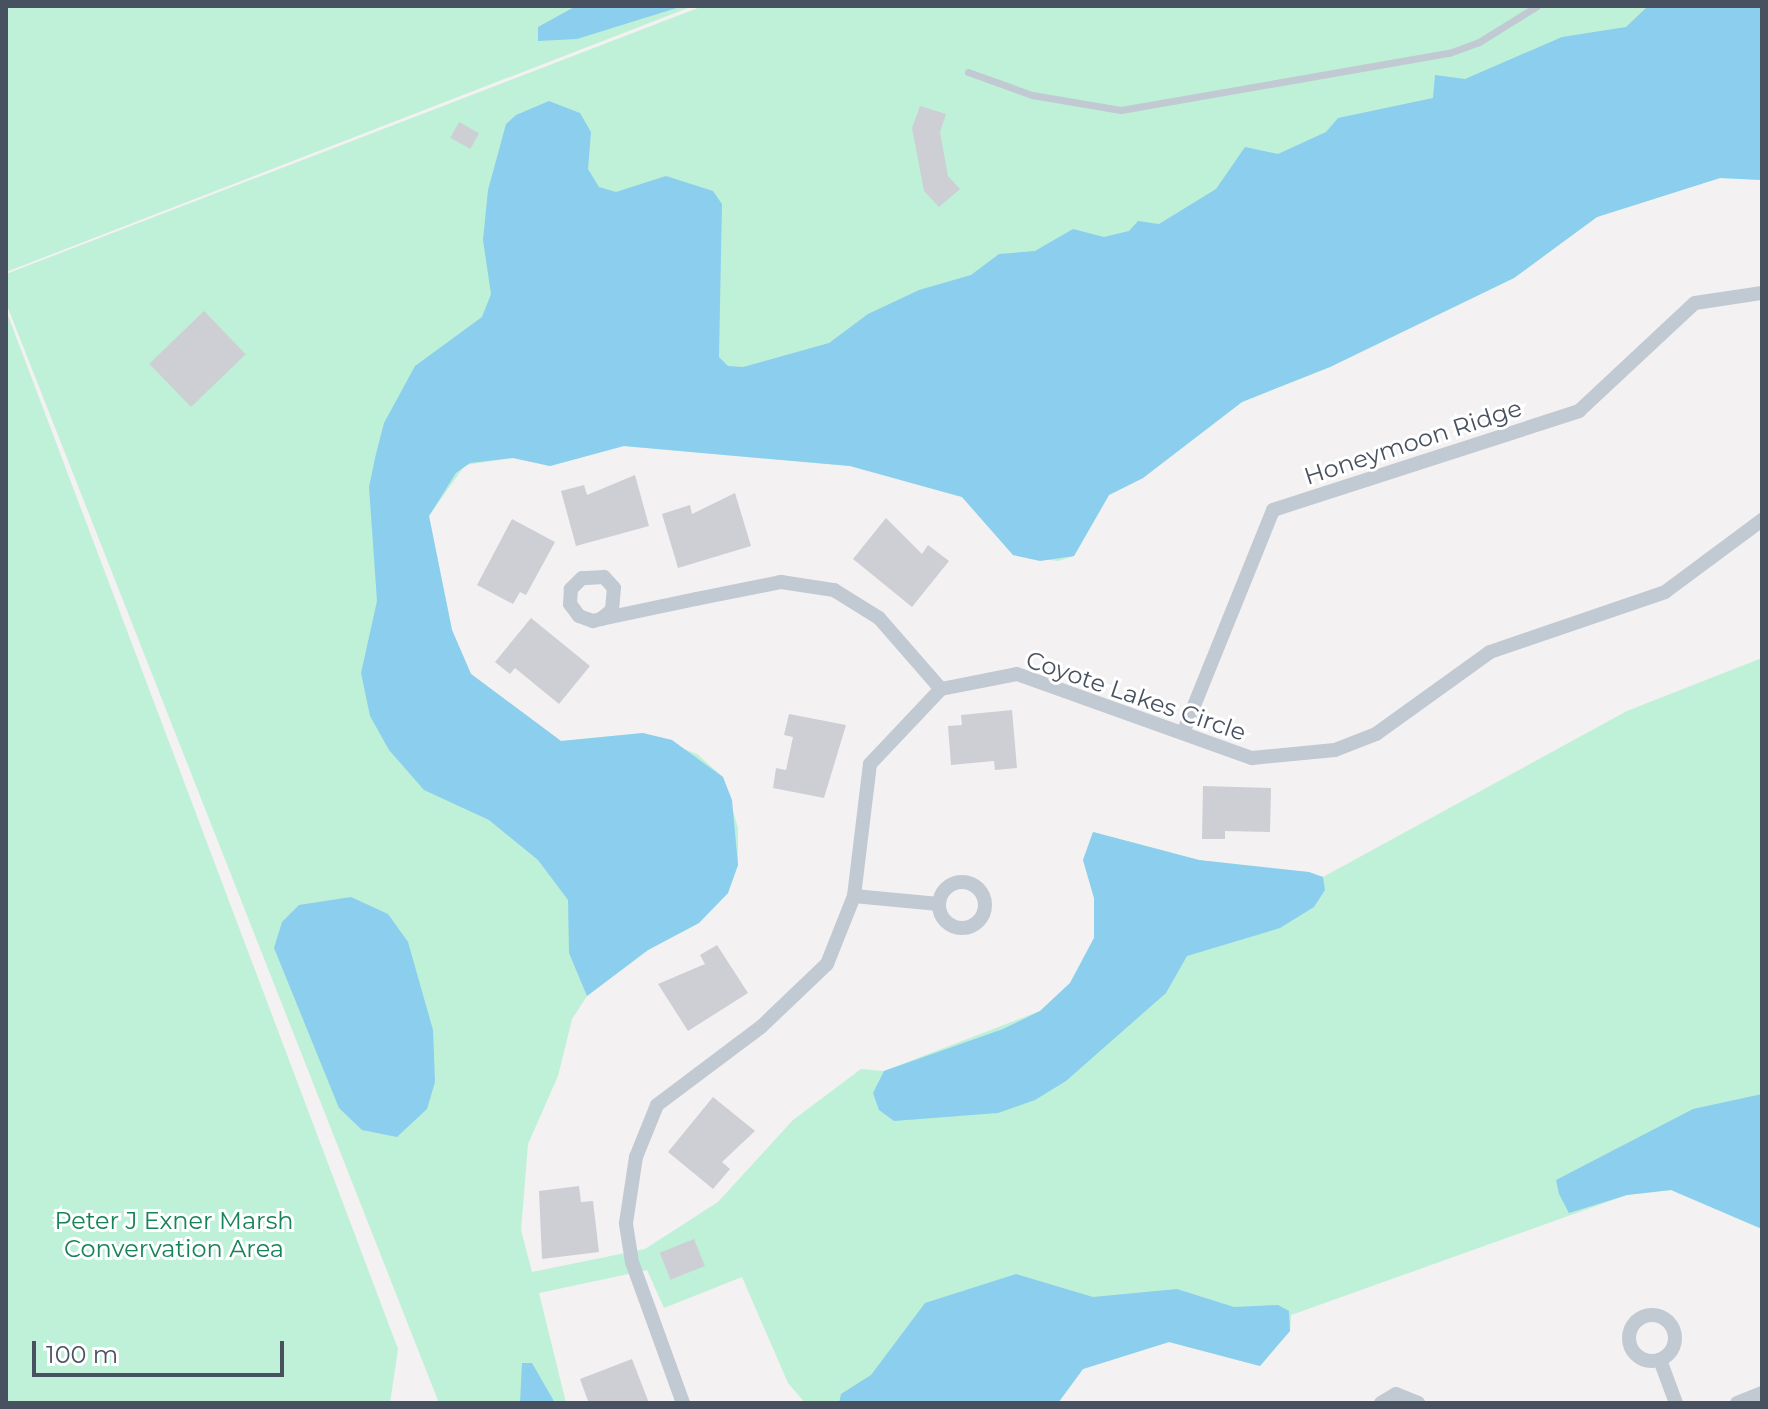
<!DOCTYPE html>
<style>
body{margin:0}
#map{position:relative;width:1768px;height:1409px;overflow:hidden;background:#f3f1f1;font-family:Montserrat,sans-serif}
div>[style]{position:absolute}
.green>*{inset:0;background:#bff0d8}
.water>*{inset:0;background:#8cceee}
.building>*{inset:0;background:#cdcfd5;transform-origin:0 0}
.service>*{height:7px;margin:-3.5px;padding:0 3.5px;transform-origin:3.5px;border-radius:3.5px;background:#c1c9d2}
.minor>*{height:14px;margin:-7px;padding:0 7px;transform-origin:7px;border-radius:7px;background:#c1c9d2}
.minor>.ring{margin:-7px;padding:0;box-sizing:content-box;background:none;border:14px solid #c1c9d2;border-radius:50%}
span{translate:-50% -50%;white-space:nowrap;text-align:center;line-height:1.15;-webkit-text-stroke:6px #fff;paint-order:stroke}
.street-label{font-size:24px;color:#48515f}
.park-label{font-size:24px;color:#168359}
.frame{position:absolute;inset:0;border:8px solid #48515f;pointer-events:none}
.scale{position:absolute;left:32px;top:1341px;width:252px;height:36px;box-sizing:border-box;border:4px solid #48515f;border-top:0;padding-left:10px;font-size:24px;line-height:28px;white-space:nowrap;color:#48515f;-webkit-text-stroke:6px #fff;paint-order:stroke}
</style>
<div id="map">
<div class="green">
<i style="clip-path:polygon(6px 6px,693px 6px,6px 272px)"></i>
<i style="clip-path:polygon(703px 6px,1762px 6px,1762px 180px,1720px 178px,1597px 217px,1514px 278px,1330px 367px,1242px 402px,1143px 478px,1109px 495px,1074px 556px,1058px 561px,1013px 555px,962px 497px,850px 466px,623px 446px,550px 466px,513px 458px,465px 465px,429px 516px,452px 630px,471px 674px,561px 741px,643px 733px,697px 754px,723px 777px,738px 828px,738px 865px,728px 893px,699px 923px,648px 950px,587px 996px,572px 1019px,558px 1076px,528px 1144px,521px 1230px,532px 1272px,645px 1249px,718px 1202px,793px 1120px,861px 1069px,884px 1071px,1040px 1011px,1070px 983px,1094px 938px,1094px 898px,1083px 860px,1093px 832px,1199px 860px,1323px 877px,1627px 711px,1762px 658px,1762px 1229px,1671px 1190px,1627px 1195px,1291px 1315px,1290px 1331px,1260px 1366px,1169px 1342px,1083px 1369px,1058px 1403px,805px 1403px,788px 1383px,742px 1277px,664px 1308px,647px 1270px,539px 1293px,566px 1403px,439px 1403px,6px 303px,6px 274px)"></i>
<i style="clip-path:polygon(6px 310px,398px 1349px,390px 1403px,6px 1403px)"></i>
</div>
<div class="water">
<i style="clip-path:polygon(576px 6px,683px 6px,577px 39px,538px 41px,538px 27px)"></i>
<i style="clip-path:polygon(1648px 6px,1762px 6px,1762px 180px,1720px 178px,1597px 217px,1514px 278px,1330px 367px,1242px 402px,1143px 478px,1109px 495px,1074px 556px,1040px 561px,1013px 555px,962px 497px,850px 466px,624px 446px,550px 466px,513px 458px,470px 463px,456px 473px,429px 516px,452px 630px,471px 674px,561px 741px,643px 733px,672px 740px,723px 777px,732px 800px,738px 865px,728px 893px,699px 923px,648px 950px,587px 996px,569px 953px,568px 900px,538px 860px,489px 820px,424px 790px,389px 750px,370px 716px,361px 673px,377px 601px,369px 487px,375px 458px,384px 423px,415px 366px,482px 317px,491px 294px,483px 240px,488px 190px,506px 124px,516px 115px,549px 101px,580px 113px,591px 132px,588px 169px,599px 187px,616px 192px,666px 176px,713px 191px,722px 204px,719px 357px,728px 366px,743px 367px,829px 343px,868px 314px,919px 290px,971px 275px,999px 254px,1035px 251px,1073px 229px,1104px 237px,1129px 231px,1138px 221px,1159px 224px,1216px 189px,1245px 147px,1278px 154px,1326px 132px,1338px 118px,1433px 98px,1435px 75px,1465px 79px,1562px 37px,1626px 27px)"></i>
<i style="clip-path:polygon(1093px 832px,1199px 860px,1309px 872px,1323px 877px,1325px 890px,1314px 907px,1280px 928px,1187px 956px,1166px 993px,1066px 1081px,1035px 1100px,998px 1113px,894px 1121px,879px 1110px,873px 1093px,884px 1071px,1003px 1029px,1040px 1011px,1070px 983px,1094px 938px,1094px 898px,1083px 860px)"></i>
<i style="clip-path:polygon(351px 897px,388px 914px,408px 942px,433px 1030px,435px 1082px,427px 1109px,397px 1137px,362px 1130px,339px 1108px,274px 948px,282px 922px,299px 905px)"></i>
<i style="clip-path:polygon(1762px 1094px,1762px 1229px,1671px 1190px,1627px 1195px,1569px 1213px,1559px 1194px,1556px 1180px,1693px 1109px)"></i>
<i style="clip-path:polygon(1016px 1274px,1093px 1297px,1177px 1289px,1234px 1307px,1278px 1305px,1289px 1311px,1290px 1331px,1260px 1366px,1169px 1342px,1083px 1369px,1058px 1403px,839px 1403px,841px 1394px,871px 1375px,925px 1303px)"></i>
<i style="clip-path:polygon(522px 1363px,532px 1363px,555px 1403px,520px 1403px)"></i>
</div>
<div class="building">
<i style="clip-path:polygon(920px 106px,946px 114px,940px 132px,948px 176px,960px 189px,939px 207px,924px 191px,912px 128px)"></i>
<i style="left:459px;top:122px;width:23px;height:18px;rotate:29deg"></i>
<i style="left:204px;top:311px;width:60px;height:76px;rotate:46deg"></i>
<i style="clip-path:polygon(635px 475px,649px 526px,576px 546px,561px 491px,584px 485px,587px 495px)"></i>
<i style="clip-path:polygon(735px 493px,751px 546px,678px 568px,662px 514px,690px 505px,692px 514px)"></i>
<i style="clip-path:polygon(886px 518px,922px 554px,928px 545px,949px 561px,912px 607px,853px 559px)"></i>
<i style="clip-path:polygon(512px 519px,555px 542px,526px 595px,520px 592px,513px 604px,477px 585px)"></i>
<i style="clip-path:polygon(531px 618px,590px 666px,559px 704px,515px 668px,510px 674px,495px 662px)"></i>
<i style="clip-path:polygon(1012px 710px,1017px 768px,995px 770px,994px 761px,951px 765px,948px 726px,962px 725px,961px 715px)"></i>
<i style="clip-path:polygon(789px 714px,846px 725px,824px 798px,773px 788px,776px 768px,786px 770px,793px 737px,784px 735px)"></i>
<i style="clip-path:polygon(1203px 786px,1271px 788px,1270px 832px,1225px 831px,1225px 839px,1202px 839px)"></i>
<i style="clip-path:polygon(717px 945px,748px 993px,688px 1031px,658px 984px,705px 964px,700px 955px)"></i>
<i style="clip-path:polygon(713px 1097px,755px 1131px,722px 1162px,730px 1169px,713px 1189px,668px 1152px)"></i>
<i style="clip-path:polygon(579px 1186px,581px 1202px,593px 1201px,599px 1252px,542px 1259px,539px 1191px)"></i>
<i style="left:694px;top:1239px;width:29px;height:37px;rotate:68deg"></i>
<i style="clip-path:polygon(632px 1359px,649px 1403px,588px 1401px,580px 1379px)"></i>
</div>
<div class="service">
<i style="left:968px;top:72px;width:68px;rotate:19.8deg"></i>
<i style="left:1032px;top:95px;width:90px;rotate:9.6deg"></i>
<i style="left:1121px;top:110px;width:333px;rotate:-9.9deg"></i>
<i style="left:1449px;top:53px;width:32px;rotate:-20deg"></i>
<i style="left:1479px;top:42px;width:68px;rotate:-31.8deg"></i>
</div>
<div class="minor">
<i style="left:601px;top:619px;width:14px;rotate:-39deg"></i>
<i style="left:612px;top:610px;width:22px;rotate:-85deg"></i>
<i style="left:614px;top:588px;width:15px;rotate:-132deg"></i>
<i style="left:604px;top:577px;width:22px;rotate:177deg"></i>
<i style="left:582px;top:578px;width:16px;rotate:135deg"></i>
<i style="left:571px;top:589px;width:15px;rotate:94deg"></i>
<i style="left:570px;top:604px;width:15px;rotate:53deg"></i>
<i style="left:579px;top:616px;width:15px;rotate:20deg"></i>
<i style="left:593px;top:621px;width:8px;rotate:-14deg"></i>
<i style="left:601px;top:619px;width:97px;rotate:-11.9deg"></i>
<i style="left:696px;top:599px;width:87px;rotate:-11.3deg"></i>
<i style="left:781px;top:582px;width:54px;rotate:8.6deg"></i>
<i style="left:834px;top:590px;width:53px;rotate:31.9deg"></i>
<i style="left:879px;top:618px;width:94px;rotate:48.9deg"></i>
<i style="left:1183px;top:733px;width:240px;rotate:-68deg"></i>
<i style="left:1273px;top:510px;width:322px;rotate:-17.9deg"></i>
<i style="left:1579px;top:411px;width:158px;rotate:-43deg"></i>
<i style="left:1695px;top:303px;width:68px;rotate:-8.5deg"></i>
<i class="ring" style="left:939px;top:882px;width:32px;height:32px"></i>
<i style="left:854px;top:896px;width:85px;rotate:5.4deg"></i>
<i class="ring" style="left:1629px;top:1315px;width:32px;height:32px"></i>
<i style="left:1660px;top:1360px;width:46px;rotate:69.6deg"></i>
<i style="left:683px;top:1403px;width:150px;rotate:-109.9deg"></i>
<i style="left:632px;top:1262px;width:39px;rotate:-99deg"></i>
<i style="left:626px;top:1223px;width:67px;rotate:-81.4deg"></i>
<i style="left:636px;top:1157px;width:56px;rotate:-68deg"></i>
<i style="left:657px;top:1105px;width:130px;rotate:-36.9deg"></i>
<i style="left:761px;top:1027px;width:91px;rotate:-43.7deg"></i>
<i style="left:827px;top:964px;width:73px;rotate:-68.3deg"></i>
<i style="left:854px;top:896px;width:133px;rotate:-83.1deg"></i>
<i style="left:870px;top:764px;width:103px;rotate:-46.6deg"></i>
<i style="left:941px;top:689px;width:77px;rotate:-11.2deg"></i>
<i style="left:1017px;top:674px;width:250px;rotate:19.7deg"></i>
<i style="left:1252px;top:758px;width:83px;rotate:-5.5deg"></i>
<i style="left:1335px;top:750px;width:44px;rotate:-21.3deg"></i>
<i style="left:1376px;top:734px;width:140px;rotate:-35.7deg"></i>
<i style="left:1490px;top:652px;width:185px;rotate:-18.9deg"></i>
<i style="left:1665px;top:592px;width:121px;rotate:-36.6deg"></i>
<i style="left:1381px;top:1403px;width:17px;rotate:-31deg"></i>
<i style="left:1396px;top:1394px;width:24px;rotate:22deg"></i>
<i style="left:1737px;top:1403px;width:27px;rotate:-22deg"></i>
</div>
<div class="street-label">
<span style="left:1413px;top:442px;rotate:-18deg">Honeymoon Ridge</span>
<span style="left:1136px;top:696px;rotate:19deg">Coyote Lakes Circle</span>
</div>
<div class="park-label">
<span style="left:174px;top:1235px">Peter J Exner Marsh<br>Convervation Area</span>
</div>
<div class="frame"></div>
<div class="scale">100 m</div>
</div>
